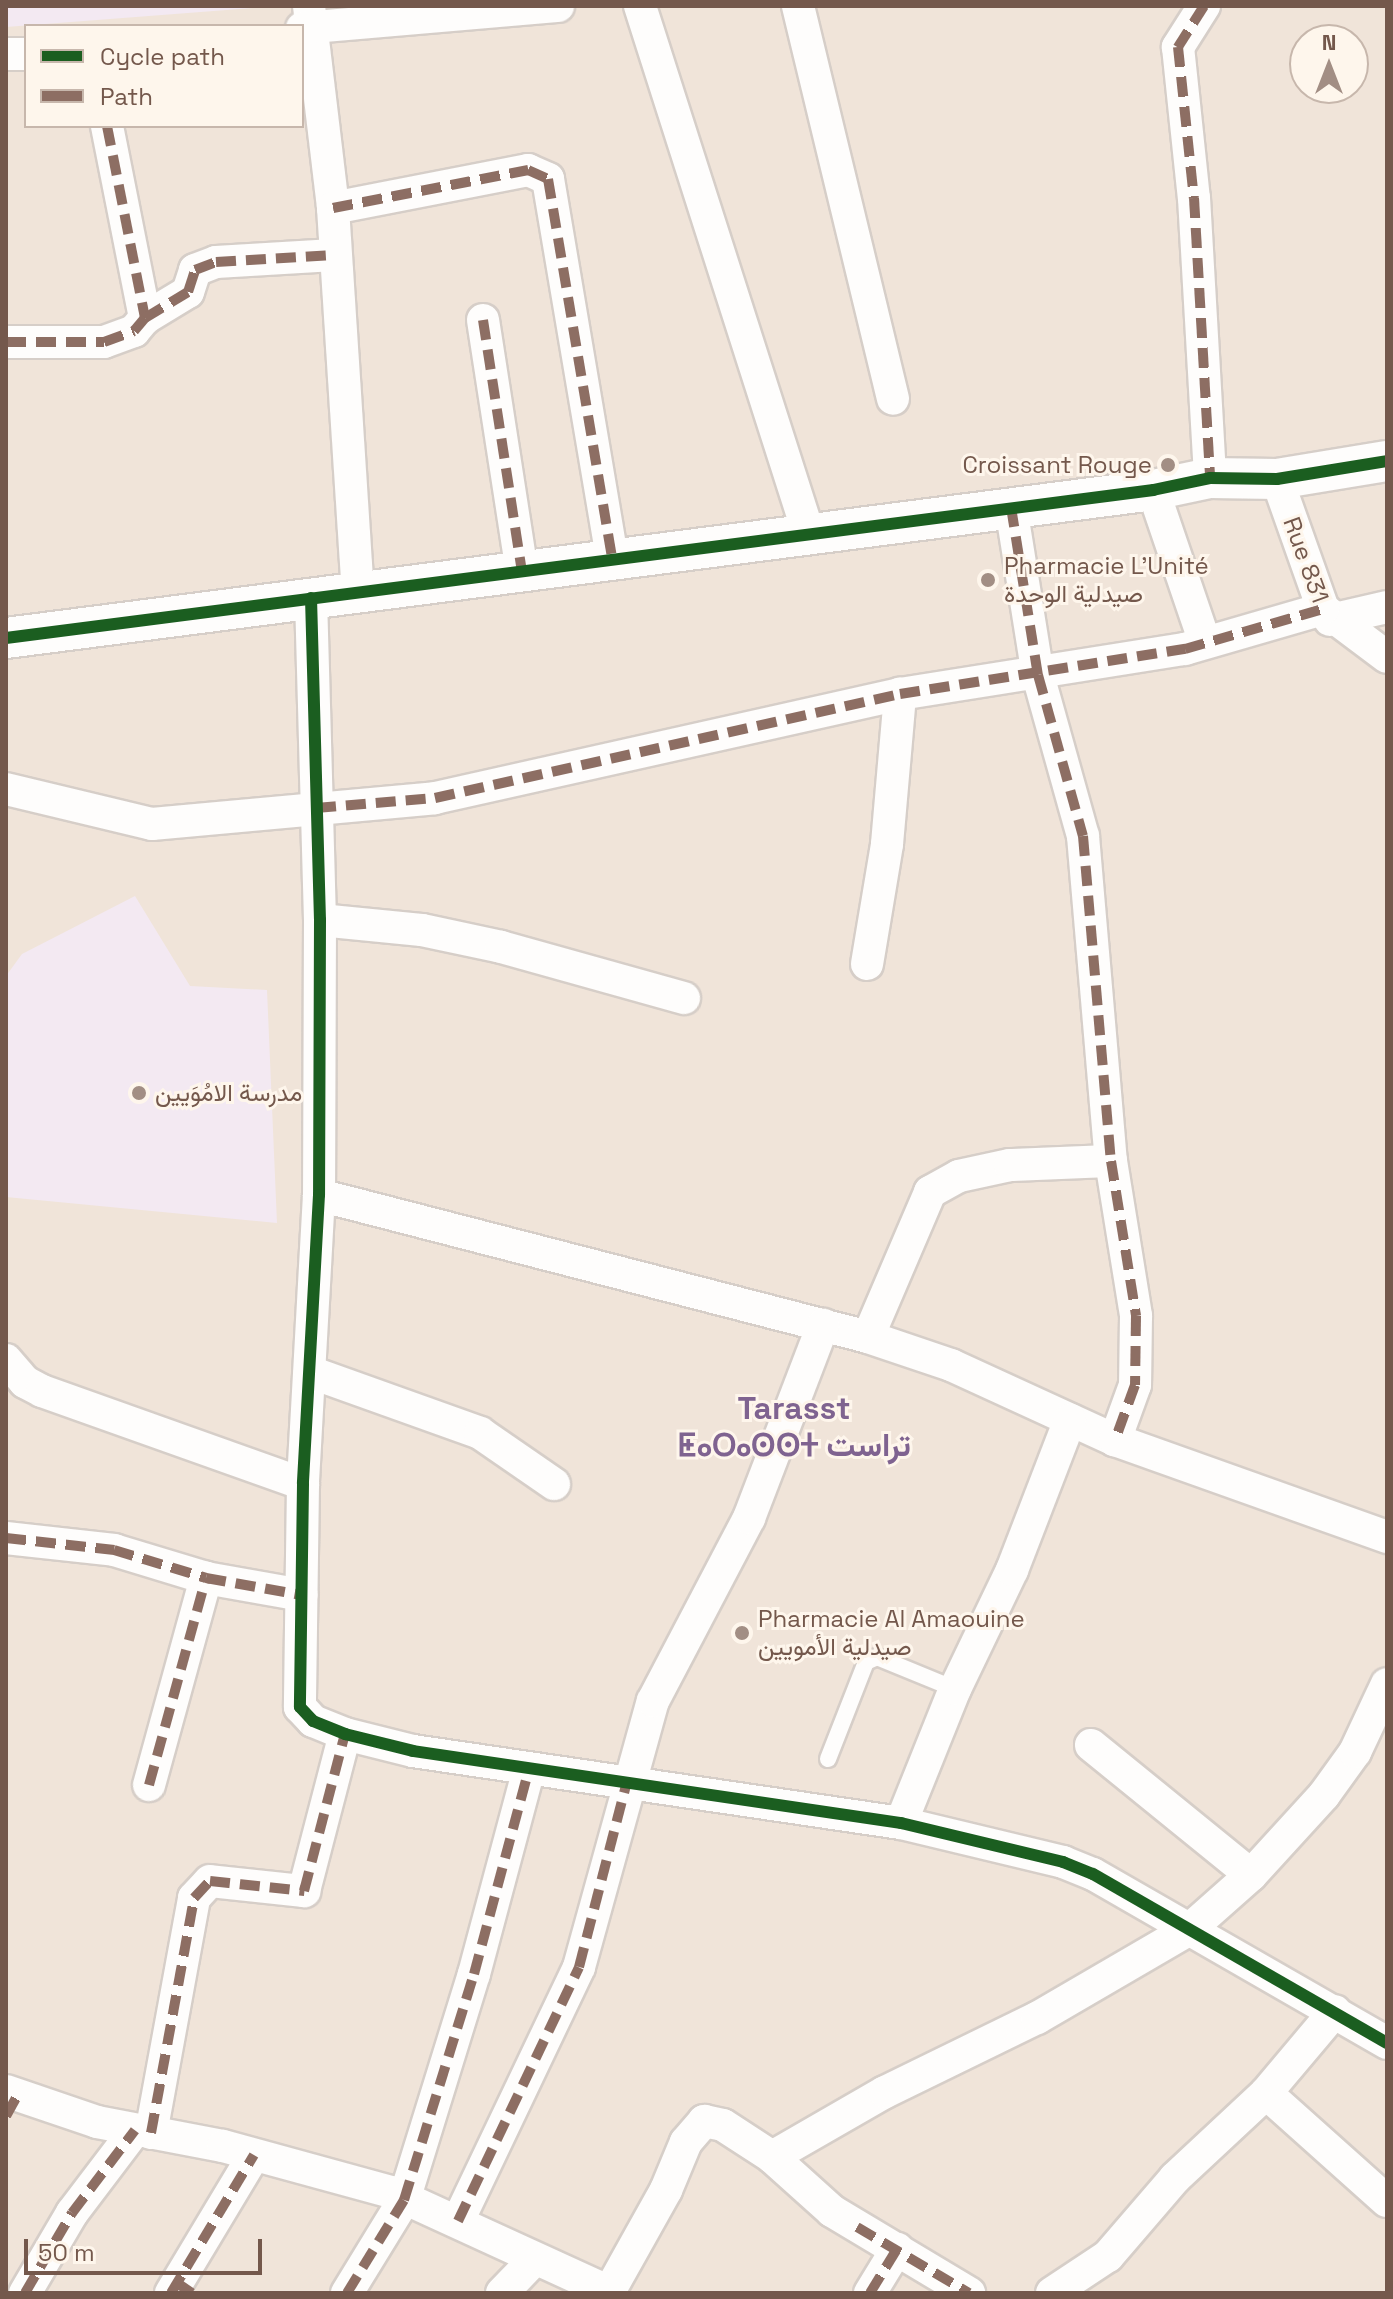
<!DOCTYPE html>
<meta charset="utf-8">
<style>
body{margin:0}
#map{position:relative;width:1393px;height:2299px;overflow:hidden;background:#f7f1eb;font-family:"Space Grotesk",Vazirmatn,"Noto Sans Tifinagh",sans-serif}
div>[style]{position:absolute}
.residential>*{inset:0;background:#f0e4d9}
.education>*{inset:0;background:#f3e9f2}
.roads{filter:drop-shadow(2px 0 #d6cec8) drop-shadow(-2px 0 #d6cec8) drop-shadow(0 2px #d6cec8) drop-shadow(0 -2px #d6cec8)}
.service>*{height:16px;margin:-8px;padding:0 8px;transform-origin:8px;border-radius:8px;background:#fefdfc}
.minor>*{height:32px;margin:-16px;padding:0 16px;transform-origin:16px;border-radius:16px;background:#fefdfc}
.tertiary>*{height:40px;margin:-20px;padding:0 20px;transform-origin:20px;border-radius:20px;background:#fefdfc}
.quiet>*{height:10px;margin-top:-5px;transform-origin:0;background:repeating-linear-gradient(90deg,#8d6e63 0 20px,transparent 0 30px)}
.cycleway>*{height:12px;margin:-6px;padding:0 6px;transform-origin:6px;border-radius:6px;background:#1b5e20}
.dots>*{width:22px;height:22px;translate:-50% -50%;box-sizing:border-box;border:4px solid #fef6ec;border-radius:50%}
span{translate:-50% -50%;white-space:nowrap;text-align:center;line-height:1.15;-webkit-text-stroke:6px #fef6ec;paint-order:stroke}
.poi-label{font-size:24px;color:#74584c}
.right{translate:-100% -50%;text-align:right}
.left{translate:0 -50%;text-align:left}
.street-label{font-size:24px;color:#74584c}
.district-label{font-size:32px;color:#7f6390;font-weight:700}
.frame{position:absolute;inset:0;border:8px solid #74584c;pointer-events:none}
.legend{position:absolute;left:24px;top:24px;width:280px;height:104px;box-sizing:border-box;background:#fef6ec;border:2px solid #c7b7ac;margin:0;padding:10px 14px;list-style:none;font-size:24px;color:#74584c}
.legend li{display:flex;align-items:center;gap:16px;height:40px}
.legend b{width:40px;border:2px solid #c7b7ac}
.north{position:absolute;left:1289px;top:24px;width:80px;height:80px;box-sizing:border-box;background:#fef6ec;border:2px solid #c7b7ac;border-radius:50%;rotate:0deg;font-size:22px;font-weight:700;line-height:32px;text-align:center;color:#74584c}
.north::after{content:'';display:block;margin:auto;width:28px;height:36px;background:#a28e84;clip-path:polygon(50% 0,100% 100%,50% 72%,0 100%)}
.scale{position:absolute;left:24px;top:2239px;width:238px;height:36px;box-sizing:border-box;border:4px solid #74584c;border-top:0;padding-left:10px;font-size:24px;line-height:28px;white-space:nowrap;color:#74584c;-webkit-text-stroke:6px #fef6ec;paint-order:stroke}
</style>
<div id="map">
<div class="residential">
<i style="clip-path:polygon(evenodd,6px 6px,1387px 6px,1387px 2293px,6px 2293px,6px 6px,26px 26px,302px 26px,302px 126px,26px 126px,26px 26px,6px 6px,1305px 40px,1353px 40px,1353px 88px,1305px 88px,1305px 40px)"></i>
</div>
<div class="education">
<i style="clip-path:polygon(6px 6px,278px 6px,6px 27px)"></i>
<i style="clip-path:polygon(135px 896px,190px 986px,267px 990px,277px 1223px,6px 1197px,6px 976px,22px 954px)"></i>
</div>
<div class="roads">
<div class="service">
<i style="left:828px;top:1759px;width:104px;rotate:-68.6deg"></i>
<i style="left:866px;top:1662px;width:12px;rotate:-24deg"></i>
<i style="left:877px;top:1657px;width:84px;rotate:22.3deg"></i>
</div>
<div class="minor">
<i style="left:309px;top:6px;width:203px;rotate:83.2deg"></i>
<i style="left:333px;top:208px;width:384px;rotate:86.3deg"></i>
<i style="left:640px;top:6px;width:555px;rotate:72.28deg"></i>
<i style="left:798px;top:6px;width:404px;rotate:76.4deg"></i>
<i style="left:1204px;top:6px;width:49px;rotate:122.4deg"></i>
<i style="left:1178px;top:47px;width:152px;rotate:84deg"></i>
<i style="left:1194px;top:198px;width:280px;rotate:86.7deg"></i>
<i style="left:302px;top:28px;width:257px;rotate:-4.9deg"></i>
<i style="left:6px;top:54px;width:20px"></i>
<i style="left:107px;top:126px;width:196px;rotate:78.8deg"></i>
<i style="left:333px;top:208px;width:199px;rotate:-11deg"></i>
<i style="left:528px;top:170px;width:22px;rotate:24deg"></i>
<i style="left:548px;top:179px;width:385px;rotate:80.4deg"></i>
<i style="left:483px;top:320px;width:254px;rotate:81.2deg"></i>
<i style="left:6px;top:342px;width:98px"></i>
<i style="left:104px;top:342px;width:32px;rotate:-20deg"></i>
<i style="left:134px;top:331px;width:17px;rotate:-50deg"></i>
<i style="left:145px;top:318px;width:50px;rotate:-31.2deg"></i>
<i style="left:188px;top:292px;width:23px;rotate:-72deg"></i>
<i style="left:195px;top:270px;width:22px;rotate:-21deg"></i>
<i style="left:216px;top:262px;width:118px;rotate:-3.4deg"></i>
<i style="left:1277px;top:479px;width:138px;rotate:70.5deg"></i>
<i style="left:1323px;top:609px;width:80px;rotate:36.9deg"></i>
<i style="left:1153px;top:490px;width:158px;rotate:71.2deg"></i>
<i style="left:1011px;top:507px;width:170px;rotate:80.9deg"></i>
<i style="left:1038px;top:675px;width:167px;rotate:74.4deg"></i>
<i style="left:1083px;top:836px;width:326px;rotate:85.1deg"></i>
<i style="left:1111px;top:1161px;width:157px;rotate:80.8deg"></i>
<i style="left:1136px;top:1316px;width:69px;rotate:90.8deg"></i>
<i style="left:1135px;top:1385px;width:59px;rotate:110deg"></i>
<i style="left:311px;top:598px;width:322px;rotate:88.4deg"></i>
<i style="left:320px;top:920px;width:275px;rotate:90.2deg"></i>
<i style="left:319px;top:1195px;width:289px;rotate:93.2deg"></i>
<i style="left:303px;top:1484px;width:223px;rotate:90.8deg"></i>
<i style="left:300px;top:1707px;width:19px;rotate:47deg"></i>
<i style="left:313px;top:1721px;width:35px;rotate:22deg"></i>
<i style="left:345px;top:1734px;width:70px;rotate:14deg"></i>
<i style="left:413px;top:1751px;width:493px;rotate:8.4deg"></i>
<i style="left:901px;top:1823px;width:167px;rotate:13.5deg"></i>
<i style="left:1063px;top:1862px;width:32px;rotate:22deg"></i>
<i style="left:1093px;top:1874px;width:339px;rotate:29.9deg"></i>
<i style="left:1330px;top:620px;width:58px;rotate:-12.8deg"></i>
<i style="left:6px;top:789px;width:150px;rotate:13.5deg"></i>
<i style="left:152px;top:824px;width:284px;rotate:-5.2deg"></i>
<i style="left:435px;top:798px;width:476px;rotate:-12.6deg"></i>
<i style="left:900px;top:694px;width:289px;rotate:-9deg"></i>
<i style="left:1185px;top:649px;width:144px;rotate:-16.2deg"></i>
<i style="left:320px;top:920px;width:102px;rotate:5.6deg"></i>
<i style="left:422px;top:930px;width:81px;rotate:12.1deg"></i>
<i style="left:501px;top:947px;width:190px;rotate:15.6deg"></i>
<i style="left:867px;top:964px;width:122px;rotate:-80.5deg"></i>
<i style="left:887px;top:844px;width:151px;rotate:-85deg"></i>
<i style="left:319px;top:1195px;width:567px;rotate:14.5deg"></i>
<i style="left:868px;top:1337px;width:88px;rotate:18.6deg"></i>
<i style="left:951px;top:1365px;width:180px;rotate:24.6deg"></i>
<i style="left:1115px;top:1440px;width:289px;rotate:19.6deg"></i>
<i style="left:868px;top:1337px;width:158px;rotate:-66.8deg"></i>
<i style="left:930px;top:1192px;width:33px;rotate:-29deg"></i>
<i style="left:959px;top:1176px;width:52px;rotate:-12.2deg"></i>
<i style="left:1010px;top:1165px;width:101px;rotate:-2.3deg"></i>
<i style="left:6px;top:1360px;width:29px;rotate:49deg"></i>
<i style="left:25px;top:1382px;width:19px;rotate:28deg"></i>
<i style="left:42px;top:1391px;width:277px;rotate:19.6deg"></i>
<i style="left:310px;top:1372px;width:181px;rotate:19.7deg"></i>
<i style="left:480px;top:1433px;width:90px;rotate:34.6deg"></i>
<i style="left:6px;top:1538px;width:109px;rotate:6.3deg"></i>
<i style="left:114px;top:1550px;width:96px;rotate:16.9deg"></i>
<i style="left:1091px;top:1745px;width:206px;rotate:39.1deg"></i>
<i style="left:149px;top:1785px;width:215px;rotate:-74.6deg"></i>
<i style="left:206px;top:1578px;width:97px;rotate:10.1deg"></i>
<i style="left:901px;top:1823px;width:144px;rotate:-68.1deg"></i>
<i style="left:955px;top:1689px;width:132px;rotate:-64.4deg"></i>
<i style="left:1012px;top:1570px;width:161px;rotate:-68.9deg"></i>
<i style="left:6px;top:2091px;width:96px;rotate:18.8deg"></i>
<i style="left:97px;top:2122px;width:128px;rotate:10.8deg"></i>
<i style="left:223px;top:2146px;width:174px;rotate:15.3deg"></i>
<i style="left:391px;top:2192px;width:240px;rotate:24.6deg"></i>
<i style="left:609px;top:2292px;width:117px;rotate:-60.8deg"></i>
<i style="left:666px;top:2190px;width:52px;rotate:-67.4deg"></i>
<i style="left:686px;top:2142px;width:28px;rotate:-49deg"></i>
<i style="left:704px;top:2121px;width:19px;rotate:12deg"></i>
<i style="left:723px;top:2125px;width:59px;rotate:33.1deg"></i>
<i style="left:772px;top:2157px;width:81px;rotate:42deg"></i>
<i style="left:832px;top:2211px;width:160px;rotate:30.9deg"></i>
<i style="left:1266px;top:2093px;width:162px;rotate:41.8deg"></i>
<i style="left:151px;top:2133px;width:239px;rotate:-79.6deg"></i>
<i style="left:194px;top:1898px;width:23px;rotate:-47deg"></i>
<i style="left:210px;top:1881px;width:95px;rotate:6.1deg"></i>
<i style="left:304px;top:1891px;width:162px;rotate:-75.4deg"></i>
<i style="left:772px;top:2157px;width:130px;rotate:-29.9deg"></i>
<i style="left:885px;top:2092px;width:169px;rotate:-26deg"></i>
<i style="left:1037px;top:2018px;width:177px;rotate:-30.2deg"></i>
<i style="left:1190px;top:1929px;width:81px;rotate:-41.5deg"></i>
<i style="left:1251px;top:1875px;width:108px;rotate:-47.6deg"></i>
<i style="left:1324px;top:1795px;width:53px;rotate:-54.2deg"></i>
<i style="left:1355px;top:1752px;width:75px;rotate:-64.8deg"></i>
<i style="left:458px;top:2221px;width:281px;rotate:-64.5deg"></i>
<i style="left:579px;top:1967px;width:276px;rotate:-74.5deg"></i>
<i style="left:653px;top:1701px;width:207px;rotate:-62.3deg"></i>
<i style="left:749px;top:1518px;width:207px;rotate:-69deg"></i>
<i style="left:25px;top:2293px;width:93px;rotate:-59.6deg"></i>
<i style="left:72px;top:2213px;width:104px;rotate:-52.8deg"></i>
<i style="left:171px;top:2293px;width:161px;rotate:-59deg"></i>
<i style="left:347px;top:2293px;width:109px;rotate:-58.5deg"></i>
<i style="left:404px;top:2200px;width:237px;rotate:-72.8deg"></i>
<i style="left:474px;top:1974px;width:212px;rotate:-75deg"></i>
<i style="left:502px;top:2293px;width:46px;rotate:-45.9deg"></i>
<i style="left:870px;top:2293px;width:52px;rotate:-58.5deg"></i>
<i style="left:1052px;top:2293px;width:67px;rotate:-33.5deg"></i>
<i style="left:1108px;top:2256px;width:103px;rotate:-49.3deg"></i>
<i style="left:1175px;top:2178px;width:125px;rotate:-43deg"></i>
<i style="left:1266px;top:2093px;width:107px;rotate:-49.9deg"></i>
</div>
<div class="tertiary">
<i style="left:6px;top:638px;width:1157px;rotate:-7.35deg"></i>
<i style="left:1153px;top:490px;width:58px;rotate:-11.9deg"></i>
<i style="left:1210px;top:478px;width:67px;rotate:0.9deg"></i>
<i style="left:1277px;top:479px;width:111px;rotate:-9.3deg"></i>
</div>
</div>
<div class="quiet">
<i style="left:1204px;top:6px;width:49px;rotate:122.4deg"></i>
<i style="left:1178px;top:47px;width:152px;rotate:84deg"></i>
<i style="left:1194px;top:198px;width:280px;rotate:86.7deg"></i>
<i style="left:107px;top:126px;width:196px;rotate:78.8deg"></i>
<i style="left:333px;top:208px;width:199px;rotate:-11deg"></i>
<i style="left:528px;top:170px;width:22px;rotate:24deg"></i>
<i style="left:548px;top:179px;width:385px;rotate:80.4deg"></i>
<i style="left:483px;top:320px;width:254px;rotate:81.2deg"></i>
<i style="left:6px;top:342px;width:98px"></i>
<i style="left:104px;top:342px;width:32px;rotate:-20deg"></i>
<i style="left:134px;top:331px;width:17px;rotate:-50deg"></i>
<i style="left:145px;top:318px;width:50px;rotate:-31.2deg"></i>
<i style="left:188px;top:292px;width:23px;rotate:-72deg"></i>
<i style="left:195px;top:270px;width:22px;rotate:-21deg"></i>
<i style="left:216px;top:262px;width:118px;rotate:-3.4deg"></i>
<i style="left:1011px;top:507px;width:170px;rotate:80.9deg"></i>
<i style="left:1038px;top:675px;width:167px;rotate:74.4deg"></i>
<i style="left:1083px;top:836px;width:326px;rotate:85.1deg"></i>
<i style="left:1111px;top:1161px;width:157px;rotate:80.8deg"></i>
<i style="left:1136px;top:1316px;width:69px;rotate:90.8deg"></i>
<i style="left:1135px;top:1385px;width:59px;rotate:110deg"></i>
<i style="left:316px;top:808px;width:119px;rotate:-4.8deg"></i>
<i style="left:435px;top:798px;width:476px;rotate:-12.6deg"></i>
<i style="left:900px;top:694px;width:289px;rotate:-9deg"></i>
<i style="left:1185px;top:649px;width:144px;rotate:-16.2deg"></i>
<i style="left:6px;top:1538px;width:109px;rotate:6.3deg"></i>
<i style="left:114px;top:1550px;width:96px;rotate:16.9deg"></i>
<i style="left:149px;top:1785px;width:215px;rotate:-74.6deg"></i>
<i style="left:206px;top:1578px;width:97px;rotate:10.1deg"></i>
<i style="left:6px;top:2116px;width:23px;rotate:-61deg"></i>
<i style="left:151px;top:2133px;width:239px;rotate:-79.6deg"></i>
<i style="left:194px;top:1898px;width:23px;rotate:-47deg"></i>
<i style="left:210px;top:1881px;width:95px;rotate:6.1deg"></i>
<i style="left:304px;top:1891px;width:162px;rotate:-75.4deg"></i>
<i style="left:458px;top:2221px;width:281px;rotate:-64.5deg"></i>
<i style="left:579px;top:1967px;width:188px;rotate:-75.5deg"></i>
<i style="left:857px;top:2227px;width:130px;rotate:30.5deg"></i>
<i style="left:177px;top:2283px;width:18px;rotate:34deg"></i>
<i style="left:25px;top:2293px;width:93px;rotate:-59.6deg"></i>
<i style="left:72px;top:2213px;width:104px;rotate:-52.8deg"></i>
<i style="left:171px;top:2293px;width:161px;rotate:-59deg"></i>
<i style="left:347px;top:2293px;width:109px;rotate:-58.5deg"></i>
<i style="left:404px;top:2200px;width:237px;rotate:-72.8deg"></i>
<i style="left:474px;top:1974px;width:212px;rotate:-75deg"></i>
<i style="left:870px;top:2293px;width:52px;rotate:-58.5deg"></i>
</div>
<div class="cycleway">
<i style="left:311px;top:598px;width:322px;rotate:88.4deg"></i>
<i style="left:320px;top:920px;width:275px;rotate:90.2deg"></i>
<i style="left:319px;top:1195px;width:289px;rotate:93.2deg"></i>
<i style="left:303px;top:1484px;width:223px;rotate:90.8deg"></i>
<i style="left:300px;top:1707px;width:19px;rotate:47deg"></i>
<i style="left:313px;top:1721px;width:35px;rotate:22deg"></i>
<i style="left:345px;top:1734px;width:70px;rotate:14deg"></i>
<i style="left:413px;top:1751px;width:493px;rotate:8.4deg"></i>
<i style="left:901px;top:1823px;width:167px;rotate:13.5deg"></i>
<i style="left:1063px;top:1862px;width:32px;rotate:22deg"></i>
<i style="left:1093px;top:1874px;width:339px;rotate:29.9deg"></i>
<i style="left:6px;top:638px;width:1157px;rotate:-7.35deg"></i>
<i style="left:1153px;top:490px;width:58px;rotate:-11.9deg"></i>
<i style="left:1210px;top:478px;width:67px;rotate:0.9deg"></i>
<i style="left:1277px;top:479px;width:111px;rotate:-9.3deg"></i>
</div>
<div class="dots">
<i style="left:1168px;top:465px;background:#a28e84"></i>
<i style="left:988px;top:580px;background:#a28e84"></i>
<i style="left:139px;top:1093px;background:#a28e84"></i>
<i style="left:742px;top:1633px;background:#a28e84"></i>
</div>
<div class="poi-label">
<span class="right" style="left:1152px;top:465px">Croissant Rouge</span>
<span class="left" style="left:1004px;top:580px">Pharmacie L'Unité<br>صيدلية الوحدة</span>
<span class="left" style="left:155px;top:1093px">مدرسة الامُوَيين</span>
<span class="left" style="left:758px;top:1633px">Pharmacie Al Amaouine<br>صيدلية الأمويين</span>
</div>
<div class="street-label">
<span style="left:1306px;top:560px;rotate:70deg">Rue 831</span>
</div>
<div class="district-label">
<span style="left:794px;top:1427px">Tarasst<br>ⵟⴰⵔⴰⵙⵙⵜ تراست</span>
</div>
<div class="frame"></div>
<ul class="legend">
<li><b style="height:10px;background:#1b5e20"></b>Cycle path</li>
<li><b style="height:10px;background:#8d6e63"></b>Path</li>
</ul>
<div class="north">N</div>
<div class="scale">50 m</div>
</div>
